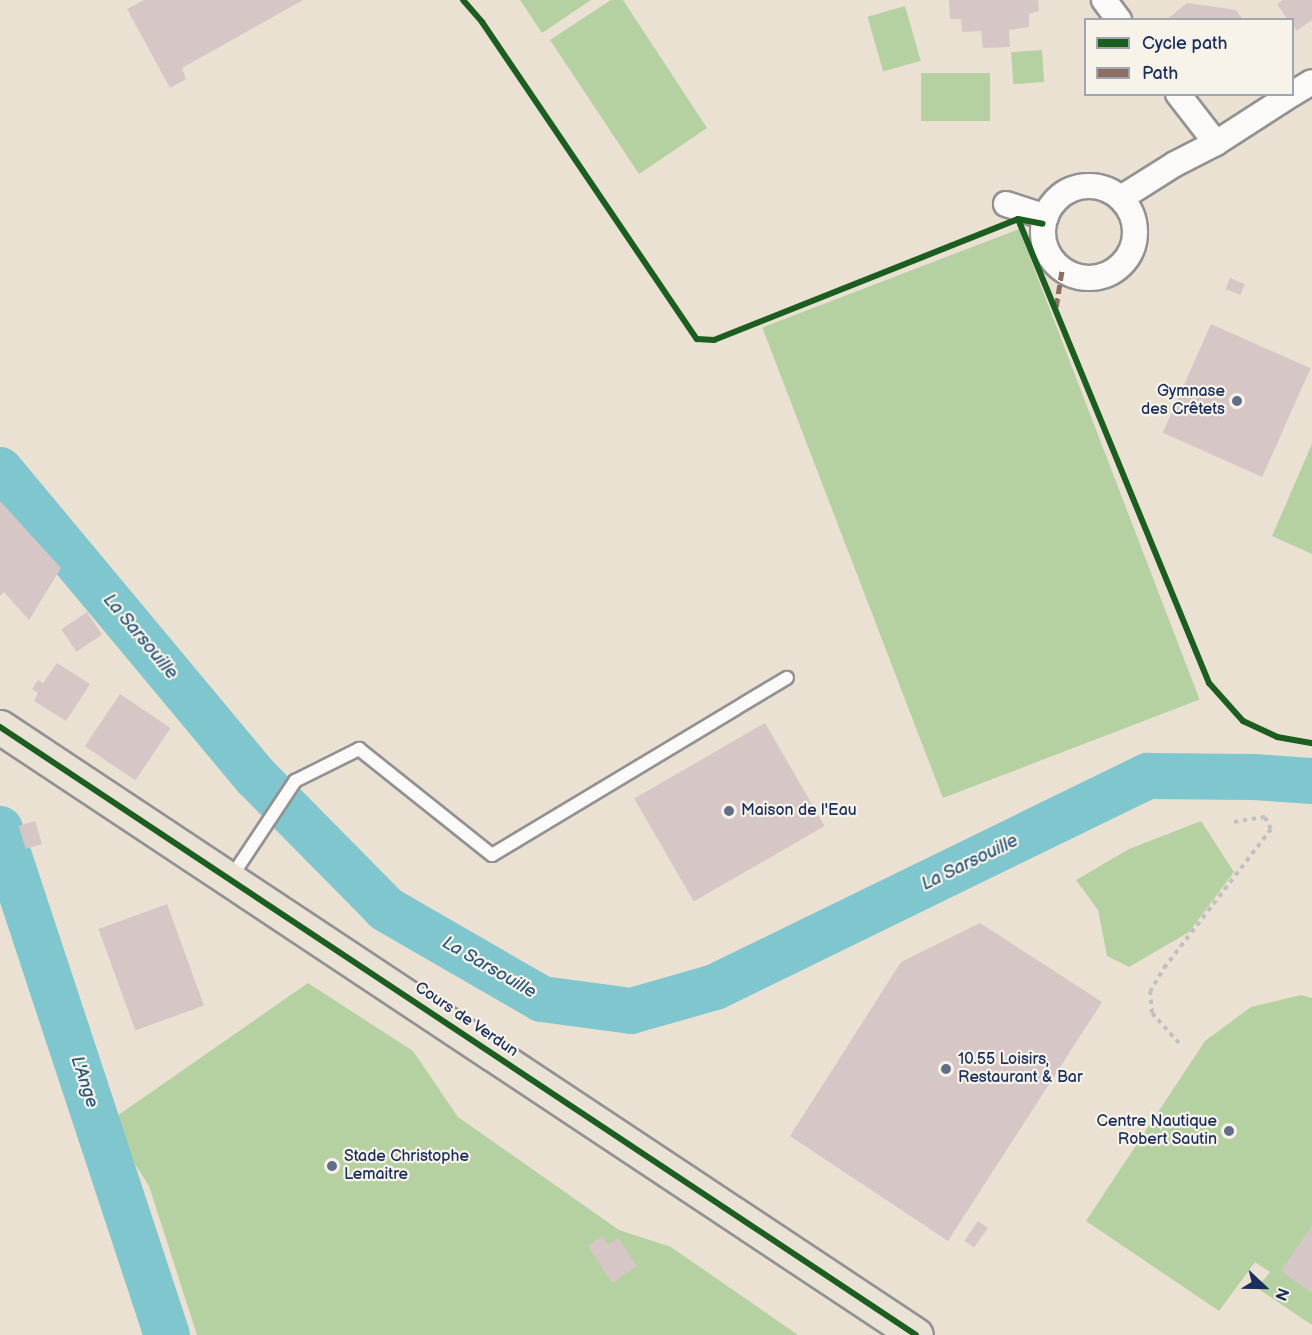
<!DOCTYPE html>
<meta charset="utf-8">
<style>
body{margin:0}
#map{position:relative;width:1312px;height:1335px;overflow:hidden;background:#eae1d3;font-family:"Balsamiq Sans",sans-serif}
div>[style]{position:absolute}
.green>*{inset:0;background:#b6d1a1;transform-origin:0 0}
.river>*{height:46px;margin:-23px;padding:0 23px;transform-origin:23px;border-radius:23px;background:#7fc6cf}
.building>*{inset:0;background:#d6c7c6;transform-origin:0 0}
.path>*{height:4px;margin-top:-2px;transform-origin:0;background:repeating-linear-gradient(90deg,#c0c0c2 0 4.5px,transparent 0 9px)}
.roads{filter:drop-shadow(2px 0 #939292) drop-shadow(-2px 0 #939292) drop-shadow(0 2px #939292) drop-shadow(0 -2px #939292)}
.lane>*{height:12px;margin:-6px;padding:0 6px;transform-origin:6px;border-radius:6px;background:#fcfaf8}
.street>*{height:24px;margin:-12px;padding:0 12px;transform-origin:12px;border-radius:12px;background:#fcfaf8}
.street>.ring{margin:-12px;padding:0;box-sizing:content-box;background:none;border:24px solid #fcfaf8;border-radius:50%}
.primary>*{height:33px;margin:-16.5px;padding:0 16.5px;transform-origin:16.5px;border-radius:16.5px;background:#ebe2d6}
.quiet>*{height:4.5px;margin-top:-2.25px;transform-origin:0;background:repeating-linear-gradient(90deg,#8d6e63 0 9px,transparent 0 13.5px)}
.cycleway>*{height:6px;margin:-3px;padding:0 3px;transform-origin:3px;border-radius:3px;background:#1b5e20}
.dots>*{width:16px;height:16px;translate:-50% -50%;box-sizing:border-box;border:3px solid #f7f3e8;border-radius:50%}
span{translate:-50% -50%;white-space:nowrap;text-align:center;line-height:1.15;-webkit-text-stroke:4.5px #f7f3e8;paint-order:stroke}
.poi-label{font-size:16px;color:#1b2f5e}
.right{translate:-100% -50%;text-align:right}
.left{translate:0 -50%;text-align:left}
.street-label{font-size:16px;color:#1b2f5e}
.water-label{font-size:18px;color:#2b597f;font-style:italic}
.legend{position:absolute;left:1084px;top:18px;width:210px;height:78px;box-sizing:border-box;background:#f7f3e8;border:2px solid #9fa5b1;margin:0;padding:8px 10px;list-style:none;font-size:18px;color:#1b2f5e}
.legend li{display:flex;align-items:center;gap:12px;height:30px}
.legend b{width:30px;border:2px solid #9fa5b1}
.north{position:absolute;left:1234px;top:1257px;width:60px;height:60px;-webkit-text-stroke:4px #f7f3e8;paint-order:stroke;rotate:112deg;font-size:16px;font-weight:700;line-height:24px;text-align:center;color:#1b2f5e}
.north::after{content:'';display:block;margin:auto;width:21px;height:27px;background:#1b2f5e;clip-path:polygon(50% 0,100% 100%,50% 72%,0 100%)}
</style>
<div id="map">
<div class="green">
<i style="clip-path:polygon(520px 0,591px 0,542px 33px)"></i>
<i style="clip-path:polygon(611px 0,623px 0,707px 128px,639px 174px,550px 40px)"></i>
<i style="left:905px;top:6px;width:57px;height:39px;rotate:74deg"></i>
<i style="left:1042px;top:50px;width:32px;height:31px;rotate:86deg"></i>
<i style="left:990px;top:73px;width:48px;height:69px;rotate:90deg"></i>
<i style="left:1019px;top:229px;width:504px;height:275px;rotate:69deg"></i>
<i style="clip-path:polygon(1312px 444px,1312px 554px,1272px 536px)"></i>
<i style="clip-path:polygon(1201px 821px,1234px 872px,1189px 932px,1129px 967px,1107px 956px,1098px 910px,1076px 880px,1129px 849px)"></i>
<i style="clip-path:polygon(308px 983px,413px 1051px,458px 1117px,619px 1230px,671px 1247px,798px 1335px,197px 1335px,149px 1186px,124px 1147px,114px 1118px)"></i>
<i style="clip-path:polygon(1301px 995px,1312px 998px,1312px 1325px,1257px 1288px,1270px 1272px,1255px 1262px,1219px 1311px,1086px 1221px,1205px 1041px,1251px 1007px)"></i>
</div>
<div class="river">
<i style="left:0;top:470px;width:400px;rotate:50.2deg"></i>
<i style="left:256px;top:777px;width:185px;rotate:45.4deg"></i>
<i style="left:386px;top:909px;width:180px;rotate:30deg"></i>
<i style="left:542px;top:999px;width:90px;rotate:7.7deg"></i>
<i style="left:631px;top:1011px;width:87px;rotate:-15.9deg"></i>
<i style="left:715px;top:987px;width:482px;rotate:-26deg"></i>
<i style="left:1148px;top:776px;width:106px;rotate:0.5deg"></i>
<i style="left:1254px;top:777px;width:58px;rotate:3.9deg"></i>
<i style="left:0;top:829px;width:533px;rotate:71.74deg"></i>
</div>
<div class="building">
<i style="clip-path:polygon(144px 0,303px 0,182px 68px,186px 79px,170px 88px,127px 9px)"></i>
<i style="clip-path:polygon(949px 0,1038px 0,1039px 11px,1029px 14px,1029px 27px,1009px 30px,1010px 47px,983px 48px,981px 31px,962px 32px,961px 19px,950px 19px)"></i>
<i style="clip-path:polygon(1283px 0,1312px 0,1312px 20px,1296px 31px,1292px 20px,1288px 20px,1277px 4px)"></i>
<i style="clip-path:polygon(1187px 3px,1236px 10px,1243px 20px,1166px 20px)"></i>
<i style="left:1230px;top:278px;width:16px;height:12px;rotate:22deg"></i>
<i style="left:1211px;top:324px;width:109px;height:119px;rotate:24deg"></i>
<i style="clip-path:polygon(0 501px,61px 568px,29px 620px,4px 592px,0 596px)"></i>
<i style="left:87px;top:612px;width:27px;height:31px;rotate:56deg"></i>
<i style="clip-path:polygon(57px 663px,90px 684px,66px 721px,34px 701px,38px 693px,32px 689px,38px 680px,43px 683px)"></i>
<i style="left:120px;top:694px;width:61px;height:63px;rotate:34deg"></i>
<i style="left:765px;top:723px;width:119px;height:151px;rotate:60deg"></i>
<i style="left:35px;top:821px;width:24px;height:17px;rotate:73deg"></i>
<i style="left:167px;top:904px;width:108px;height:73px;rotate:70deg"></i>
<i style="clip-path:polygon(980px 923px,1102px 1002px,948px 1241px,790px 1136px,901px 962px)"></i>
<i style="left:978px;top:1221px;width:12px;height:24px;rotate:35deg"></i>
<i style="clip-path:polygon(1312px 1226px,1312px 1293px,1281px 1271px)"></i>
<i style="clip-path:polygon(602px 1236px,608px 1245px,618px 1238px,637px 1266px,612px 1283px,588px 1246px)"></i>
</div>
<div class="path">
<i style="left:1179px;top:1043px;width:40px;rotate:-132deg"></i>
<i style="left:1152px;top:1013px;width:21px;rotate:-95deg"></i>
<i style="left:1150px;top:992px;width:28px;rotate:-60deg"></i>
<i style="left:1164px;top:968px;width:175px;rotate:-52.4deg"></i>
<i style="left:1271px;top:829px;width:13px;rotate:-117deg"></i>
<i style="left:1265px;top:817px;width:36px;rotate:171deg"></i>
</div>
<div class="roads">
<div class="lane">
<i style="left:230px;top:879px;width:118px;rotate:-56.4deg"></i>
<i style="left:295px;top:781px;width:72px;rotate:-26.6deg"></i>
<i style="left:359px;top:749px;width:170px;rotate:38.6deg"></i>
<i style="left:492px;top:855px;width:344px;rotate:-31deg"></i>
</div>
<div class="street">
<i style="left:1104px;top:0;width:25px;rotate:53deg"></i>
<i style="left:1178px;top:94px;width:62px;rotate:52.2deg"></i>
<i style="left:1292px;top:94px;width:23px;rotate:-31deg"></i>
<i class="ring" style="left:1043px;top:186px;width:68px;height:68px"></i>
<i style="left:1121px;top:198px;width:64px;rotate:-32.2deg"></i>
<i style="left:1175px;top:164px;width:46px;rotate:-27.1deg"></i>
<i style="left:1216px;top:143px;width:90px;rotate:-32.8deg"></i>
<i style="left:1006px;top:204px;width:42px;rotate:18deg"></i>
</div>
<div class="primary">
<i style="left:0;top:727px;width:1099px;rotate:33.57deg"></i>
</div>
</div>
<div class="quiet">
<i style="left:1056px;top:307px;width:38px;rotate:-81deg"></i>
</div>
<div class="cycleway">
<i style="left:463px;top:0;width:29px;rotate:49deg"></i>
<i style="left:482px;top:22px;width:383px;rotate:55.9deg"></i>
<i style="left:697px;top:339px;width:17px;rotate:3deg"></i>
<i style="left:714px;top:340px;width:327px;rotate:-21.7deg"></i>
<i style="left:1018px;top:219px;width:25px;rotate:11deg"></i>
<i style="left:1018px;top:219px;width:502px;rotate:67.63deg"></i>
<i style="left:1209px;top:683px;width:51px;rotate:48.2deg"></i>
<i style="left:1243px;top:721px;width:38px;rotate:25deg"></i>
<i style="left:1277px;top:737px;width:36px;rotate:10deg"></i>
<i style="left:0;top:727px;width:1099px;rotate:33.57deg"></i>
</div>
<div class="dots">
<i style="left:1237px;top:401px;background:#636d87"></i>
<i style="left:729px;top:811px;background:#636d87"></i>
<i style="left:946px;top:1069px;background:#636d87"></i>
<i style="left:1229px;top:1131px;background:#636d87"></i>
<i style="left:332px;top:1166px;background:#636d87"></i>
</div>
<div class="poi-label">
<span class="right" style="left:1225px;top:401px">Gymnase<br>des Crêtets</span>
<span class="left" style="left:741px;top:811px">Maison de l'Eau</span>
<span class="left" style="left:958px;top:1069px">10.55 Loisirs,<br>Restaurant &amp; Bar</span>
<span class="right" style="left:1217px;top:1131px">Centre Nautique<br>Robert Sautin</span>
<span class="left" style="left:344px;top:1166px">Stade Christophe<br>Lemaitre</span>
</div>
<div class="street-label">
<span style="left:466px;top:1020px;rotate:34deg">Cours de Verdun</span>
</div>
<div class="water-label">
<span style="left:140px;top:637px;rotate:50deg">La Sarsouille</span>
<span style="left:970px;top:863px;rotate:-26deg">La Sarsouille</span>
<span style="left:489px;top:968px;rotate:30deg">La Sarsouille</span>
<span style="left:84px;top:1082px;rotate:72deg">L'Ange</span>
</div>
<ul class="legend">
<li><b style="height:8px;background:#1b5e20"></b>Cycle path</li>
<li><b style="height:8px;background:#8d6e63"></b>Path</li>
</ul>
<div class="north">N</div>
</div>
